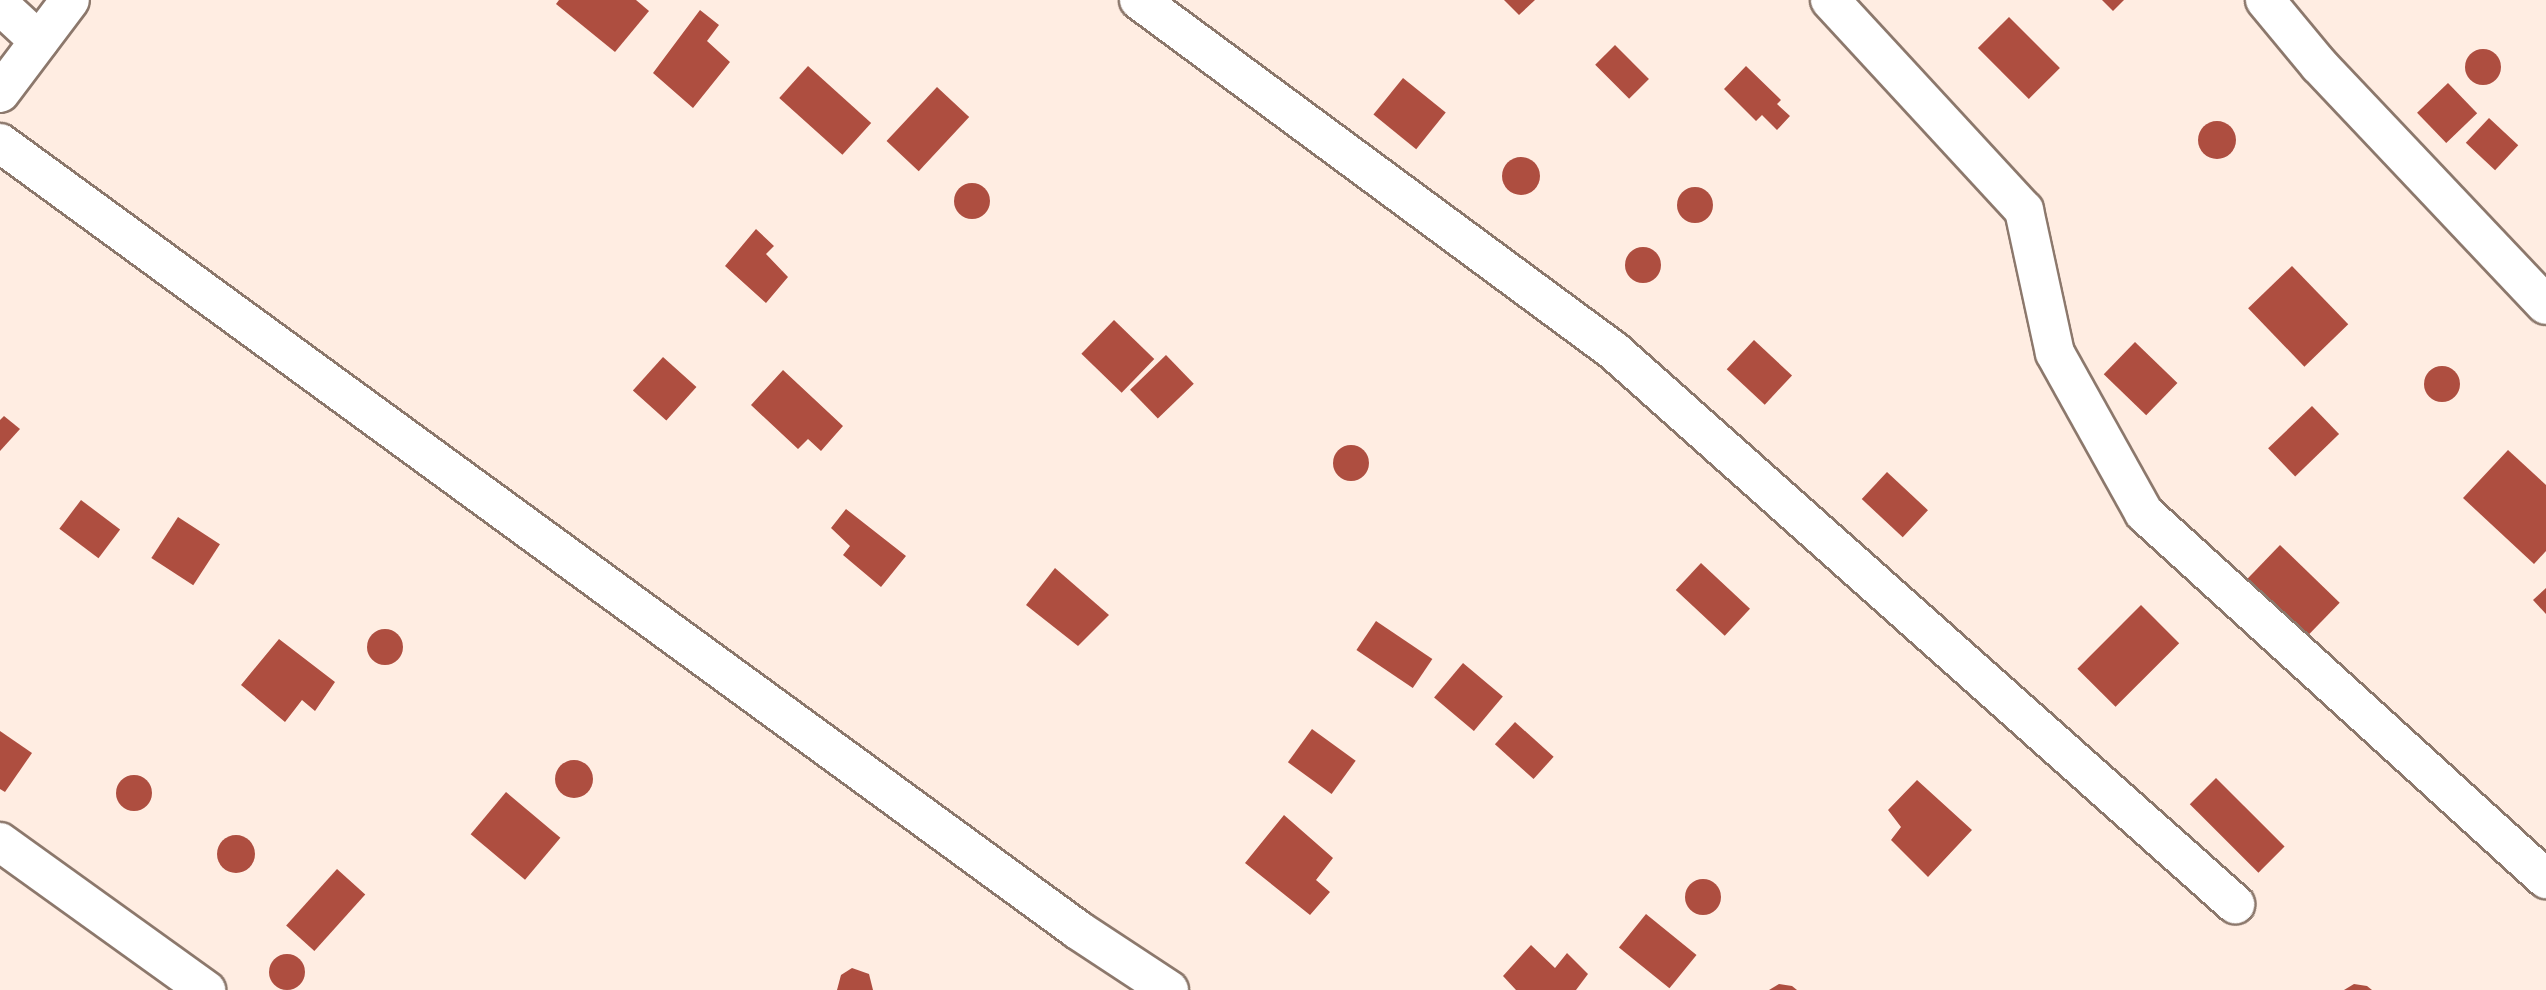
<!DOCTYPE html>
<style>
body{margin:0}
#map{position:relative;width:2546px;height:990px;overflow:hidden;background:#ffede2;font-family:Helvetica,sans-serif}
div>[style]{position:absolute}
.building>*{inset:0;background:#ae4e40;transform-origin:0 0}
.round{border-radius:50%}
.roads{filter:drop-shadow(2px 0 #8c786c) drop-shadow(-2px 0 #8c786c) drop-shadow(0 2px #8c786c) drop-shadow(0 -2px #8c786c)}
.minor>*{height:38px;margin:-19px;padding:0 19px;transform-origin:19px;border-radius:19px;background:#fff}
span{translate:-50% -50%;white-space:nowrap;text-align:center;line-height:1.15;-webkit-text-stroke:7px #fff;paint-order:stroke}
</style>
<div id="map">
<div class="building">
<i style="clip-path:polygon(559px 0,636px 0,649px 11px,615px 52px,556px 4px)"></i>
<i style="clip-path:polygon(1504px 0,1535px 0,1519px 15px)"></i>
<i style="clip-path:polygon(2102px 0,2124px 0,2113px 11px)"></i>
<i style="clip-path:polygon(700px 10px,719px 25px,707px 41px,730px 62px,693px 108px,653px 73px)"></i>
<i style="left:2009px;top:17px;width:72px;height:44px;rotate:45deg"></i>
<i style="left:1615px;top:45px;width:48px;height:28px;rotate:45deg"></i>
<i class="round" style="left:2465px;top:49px;width:36px;height:36px"></i>
<i style="left:808px;top:66px;width:85px;height:43px;rotate:42deg"></i>
<i style="clip-path:polygon(1746px 66px,1781px 100px,1777px 104px,1790px 116px,1777px 130px,1762px 115px,1756px 121px,1724px 89px)"></i>
<i style="left:1403px;top:78px;width:55px;height:47px;rotate:39deg"></i>
<i style="left:2448px;top:83px;width:42px;height:43px;rotate:46deg"></i>
<i style="left:937px;top:87px;width:44px;height:74px;rotate:43deg"></i>
<i style="left:2489px;top:118px;width:40px;height:34px;rotate:43deg"></i>
<i class="round" style="left:2198px;top:121px;width:38px;height:38px"></i>
<i class="round" style="left:1502px;top:157px;width:38px;height:38px"></i>
<i class="round" style="left:954px;top:183px;width:36px;height:36px"></i>
<i class="round" style="left:1677px;top:187px;width:36px;height:36px"></i>
<i style="clip-path:polygon(756px 229px,774px 246px,766px 254px,788px 277px,766px 303px,725px 266px)"></i>
<i class="round" style="left:1625px;top:247px;width:36px;height:36px"></i>
<i style="left:2292px;top:266px;width:81px;height:61px;rotate:46deg"></i>
<i style="left:1114px;top:320px;width:56px;height:47px;rotate:44deg"></i>
<i style="left:1754px;top:340px;width:52px;height:40px;rotate:43deg"></i>
<i style="left:2135px;top:342px;width:59px;height:45px;rotate:44deg"></i>
<i style="left:1166px;top:355px;width:40px;height:50px;rotate:46deg"></i>
<i style="left:663px;top:357px;width:45px;height:45px;rotate:42deg"></i>
<i class="round" style="left:2424px;top:366px;width:36px;height:36px"></i>
<i style="clip-path:polygon(783px 370px,843px 426px,821px 451px,808px 439px,798px 449px,751px 405px)"></i>
<i style="left:2312px;top:406px;width:39px;height:61px;rotate:46deg"></i>
<i style="clip-path:polygon(4px 416px,20px 429px,0 451px,0 420px)"></i>
<i class="round" style="left:1333px;top:445px;width:36px;height:36px"></i>
<i style="clip-path:polygon(2508px 450px,2546px 485px,2546px 551px,2534px 564px,2463px 498px)"></i>
<i style="left:1887px;top:472px;width:56px;height:37px;rotate:43deg"></i>
<i style="left:81px;top:500px;width:49px;height:36px;rotate:37deg"></i>
<i style="clip-path:polygon(846px 509px,906px 556px,881px 587px,843px 555px,850px 546px,831px 528px)"></i>
<i style="left:178px;top:517px;width:50px;height:49px;rotate:33deg"></i>
<i style="left:2280px;top:545px;width:83px;height:50px;rotate:44deg"></i>
<i style="left:1701px;top:563px;width:67px;height:37px;rotate:43deg"></i>
<i style="clip-path:polygon(1055px 568px,1109px 615px,1078px 646px,1026px 605px)"></i>
<i style="clip-path:polygon(2546px 588px,2546px 614px,2533px 600px)"></i>
<i style="left:2141px;top:605px;width:54px;height:90px;rotate:45deg"></i>
<i style="left:1376px;top:621px;width:68px;height:35px;rotate:34deg"></i>
<i class="round" style="left:367px;top:629px;width:36px;height:36px"></i>
<i style="clip-path:polygon(279px 639px,335px 682px,315px 711px,302px 700px,285px 722px,241px 685px)"></i>
<i style="left:1463px;top:663px;width:52px;height:45px;rotate:40deg"></i>
<i style="left:1515px;top:722px;width:52px;height:30px;rotate:42deg"></i>
<i style="left:1312px;top:729px;width:54px;height:41px;rotate:36deg"></i>
<i style="clip-path:polygon(0 731px,32px 753px,5px 792px,0 789px)"></i>
<i class="round" style="left:555px;top:760px;width:38px;height:38px"></i>
<i class="round" style="left:116px;top:775px;width:36px;height:36px"></i>
<i style="left:2216px;top:778px;width:97px;height:37px;rotate:45deg"></i>
<i style="clip-path:polygon(1917px 780px,1972px 830px,1928px 877px,1891px 840px,1901px 827px,1888px 810px)"></i>
<i style="left:506px;top:792px;width:71px;height:55px;rotate:40deg"></i>
<i style="clip-path:polygon(1284px 815px,1333px 858px,1316px 880px,1330px 892px,1310px 915px,1245px 863px)"></i>
<i class="round" style="left:217px;top:835px;width:38px;height:38px"></i>
<i style="left:337px;top:869px;width:38px;height:76px;rotate:42deg"></i>
<i class="round" style="left:1685px;top:879px;width:36px;height:36px"></i>
<i style="left:1646px;top:914px;width:65px;height:43px;rotate:39deg"></i>
<i style="clip-path:polygon(1531px 945px,1555px 968px,1567px 953px,1588px 974px,1576px 990px,1516px 990px,1503px 976px)"></i>
<i class="round" style="left:269px;top:954px;width:36px;height:36px"></i>
<i style="clip-path:polygon(852px 968px,869px 974px,873px 990px,837px 990px,841px 975px)"></i>
<i style="clip-path:polygon(1779px 984px,1792px 986px,1797px 990px,1769px 990px)"></i>
<i style="clip-path:polygon(2354px 984px,2367px 986px,2372px 990px,2344px 990px)"></i>
</div>
<div class="roads">
<div class="minor">
<i style="left:1139px;top:0;width:591px;rotate:36.46deg"></i>
<i style="left:1614px;top:351px;width:832px;rotate:41.69deg"></i>
<i style="left:1830px;top:0;width:286px;rotate:47.3deg"></i>
<i style="left:2024px;top:210px;width:146px;rotate:77.8deg"></i>
<i style="left:2055px;top:353px;width:183px;rotate:60.9deg"></i>
<i style="left:2144px;top:513px;width:544px;rotate:42.32deg"></i>
<i style="left:2265px;top:0;width:85px;rotate:50.3deg"></i>
<i style="left:2319px;top:65px;width:330px;rotate:46.6deg"></i>
<i style="left:0;top:5px;width:53px;rotate:42.7deg"></i>
<i style="left:0;top:93px;width:116px;rotate:-53deg"></i>
<i style="left:0;top:143px;width:1335px;rotate:36.13deg"></i>
<i style="left:1078px;top:930px;width:109px;rotate:33.4deg"></i>
<i style="left:0;top:842px;width:254px;rotate:35.7deg"></i>
</div>
</div>
</div>
